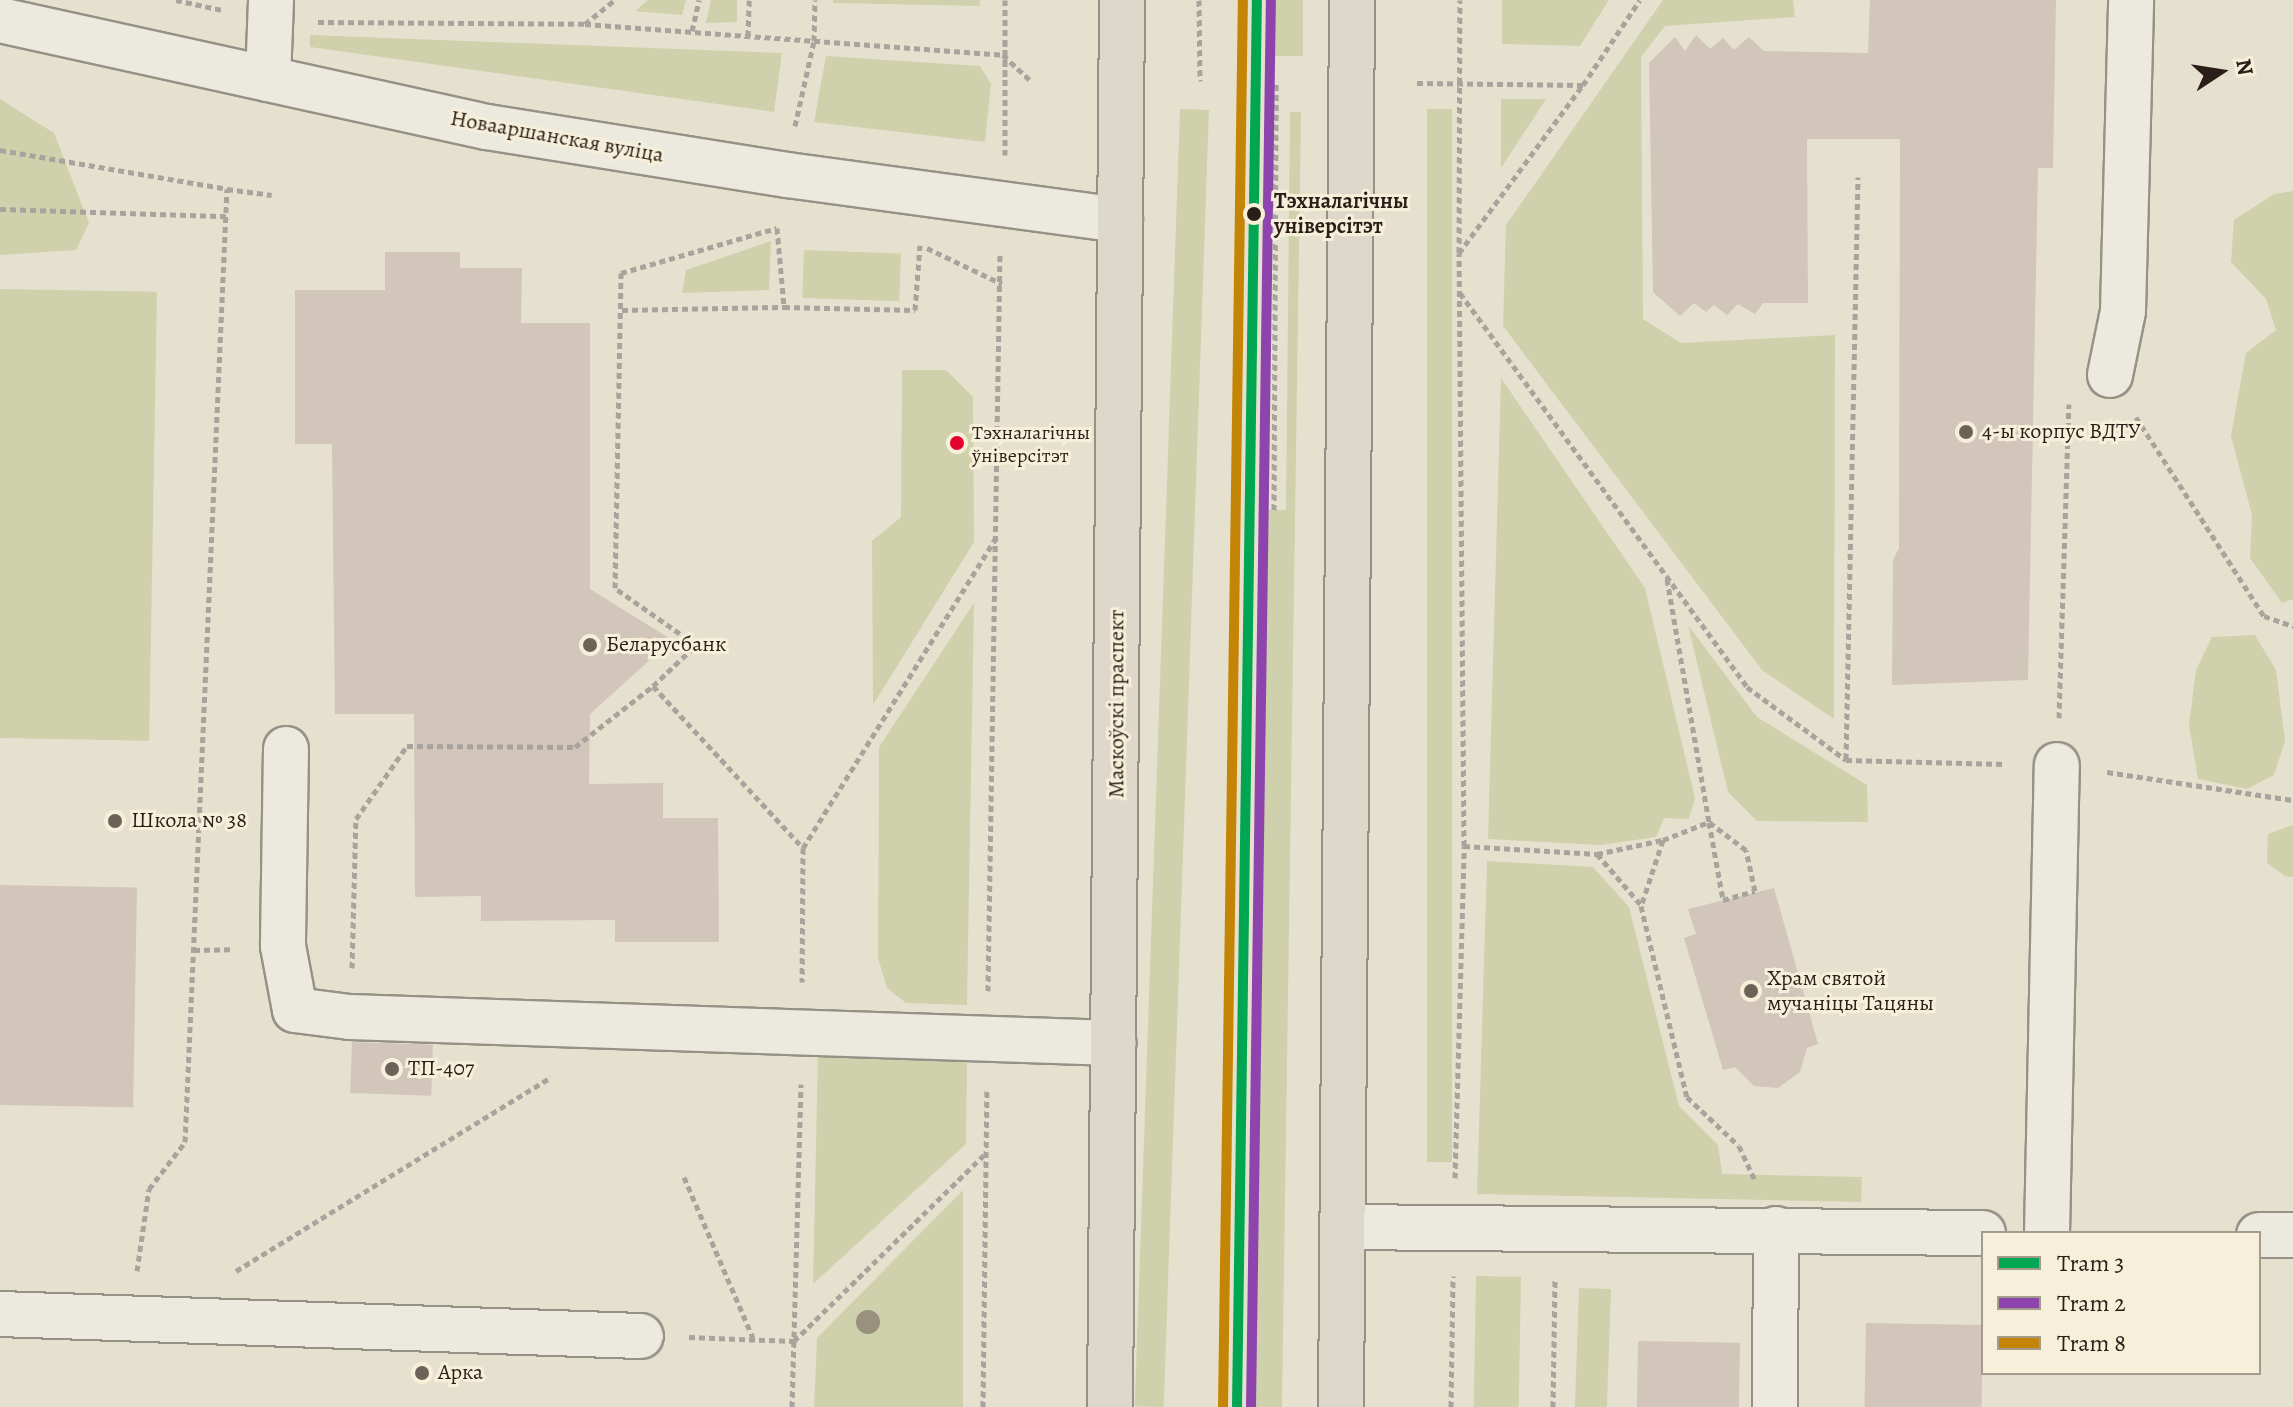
<!DOCTYPE html>
<meta charset="utf-8">
<style>
body{margin:0}
#map{position:relative;width:2293px;height:1407px;overflow:hidden;background:#e6e1ce;font-family:Alegreya,serif}
div>[style]{position:absolute}
.green>*{inset:0;background:#cfd1ad;transform-origin:0 0}
.building>*{inset:0;background:#d2c5b9;transform-origin:0 0}
.path>*{height:5px;margin-top:-2.5px;transform-origin:0;background:repeating-linear-gradient(90deg,#a8a49d 0 6px,transparent 0 10px)}
.roads{filter:drop-shadow(2px 0 #969186) drop-shadow(-2px 0 #969186) drop-shadow(0 2px #969186) drop-shadow(0 -2px #969186)}
.minor>*{height:44px;margin:-22px;padding:0 22px;transform-origin:22px;border-radius:22px;background:#ece9df}
.major>*{height:44px;margin:-22px;padding:0 22px;transform-origin:22px;border-radius:22px;background:#ded8ca}
.tram-1>*{height:10px;margin:-5px;padding:0 5px;transform-origin:5px;border-radius:5px;background:#00a651}
.tram-2>*{height:10px;margin:-5px;padding:0 5px;transform-origin:5px;border-radius:5px;background:#8e44ad}
.tram-3>*{height:10px;margin:-5px;padding:0 5px;transform-origin:5px;border-radius:5px;background:#c48406}
.trees>*{width:24px;height:24px;margin:-12px;border-radius:50%;background:#97917e}
.dots>*{width:22px;height:22px;translate:-50% -50%;box-sizing:border-box;border:4px solid #f6efd9;border-radius:50%}
span{translate:-50% -50%;white-space:nowrap;text-align:center;line-height:1.15;-webkit-text-stroke:6px #f6efd9;paint-order:stroke}
.bus-label{font-size:20px;color:#2b1e18}
.left{translate:0 -50%;text-align:left}
.street-label{font-size:22px;color:#2b1e18}
.stop-label{font-size:22px;color:#2b1e18;font-weight:700}
.poi-label{font-size:22px;color:#2b1e18}
.legend{position:absolute;left:1981px;top:1231px;width:280px;height:144px;box-sizing:border-box;background:#f6efd9;border:2px solid #a59b8c;margin:0;padding:10px 14px;list-style:none;font-size:24px;color:#2b1e18}
.legend li{display:flex;align-items:center;gap:16px;height:40px}
.legend b{width:40px;border:2px solid #a59b8c}
.north{position:absolute;left:2181px;top:32px;width:80px;height:80px;-webkit-text-stroke:6px #f6efd9;paint-order:stroke;rotate:78deg;font-size:22px;font-weight:700;line-height:32px;text-align:center;color:#2b1e18}
.north::after{content:'';display:block;margin:auto;width:28px;height:36px;background:#2b1e18;clip-path:polygon(50% 0,100% 100%,50% 72%,0 100%)}
</style>
<div id="map">
<div class="green">
<i style="clip-path:polygon(648px 0,686px 0,682px 15px,635px 11px)"></i>
<i style="clip-path:polygon(711px 0,737px 0,737px 22px,706px 23px)"></i>
<i style="clip-path:polygon(833px 0,980px 0,980px 6px,833px 3px)"></i>
<i style="left:1269px;top:0;width:34px;height:56px"></i>
<i style="clip-path:polygon(1502px 0,1609px 0,1580px 46px,1502px 44px)"></i>
<i style="clip-path:polygon(1663px 0,1793px 0,1795px 17px,1665px 26px,1641px 57px,1643px 319px,1681px 343px,1835px 335px,1834px 719px,1762px 670px,1503px 326px,1506px 225px)"></i>
<i style="clip-path:polygon(310px 35px,782px 53px,774px 112px,310px 47px)"></i>
<i style="clip-path:polygon(826px 56px,980px 66px,991px 84px,985px 142px,814px 122px)"></i>
<i style="clip-path:polygon(0 99px,54px 133px,89px 223px,76px 250px,0 255px)"></i>
<i style="clip-path:polygon(1501px 99px,1546px 99px,1501px 168px)"></i>
<i style="left:1180px;top:109px;width:29px;height:1298px;rotate:2deg"></i>
<i style="left:1427px;top:109px;width:25px;height:1053px"></i>
<i style="clip-path:polygon(1290px 112px,1301px 112px,1282px 1407px,1250px 1407px,1264px 510px,1286px 510px)"></i>
<i style="clip-path:polygon(2293px 191px,2293px 599px,2282px 603px,2250px 558px,2252px 515px,2231px 436px,2246px 353px,2276px 330px,2266px 299px,2231px 262px,2234px 220px,2274px 194px)"></i>
<i style="clip-path:polygon(771px 241px,769px 290px,682px 293px,686px 270px)"></i>
<i style="left:804px;top:250px;width:97px;height:48px;rotate:2deg"></i>
<i style="left:0;top:289px;width:157px;height:449px;rotate:1deg"></i>
<i style="clip-path:polygon(902px 370px,946px 370px,973px 397px,974px 542px,873px 705px,872px 541px,901px 517px)"></i>
<i style="clip-path:polygon(1501px 378px,1645px 588px,1695px 798px,1689px 819px,1664px 818px,1656px 837px,1600px 845px,1488px 839px)"></i>
<i style="clip-path:polygon(974px 603px,967px 1005px,906px 1003px,887px 988px,878px 958px,879px 747px)"></i>
<i style="clip-path:polygon(1688px 625px,1757px 717px,1867px 785px,1868px 822px,1757px 821px,1728px 792px)"></i>
<i style="clip-path:polygon(2255px 635px,2276px 670px,2285px 741px,2274px 775px,2247px 789px,2198px 779px,2189px 725px,2196px 670px,2212px 637px)"></i>
<i style="clip-path:polygon(2293px 825px,2293px 877px,2285px 876px,2267px 863px,2268px 834px)"></i>
<i style="clip-path:polygon(1487px 861px,1593px 867px,1629px 907px,1679px 1106px,1718px 1145px,1722px 1174px,1862px 1177px,1861px 1202px,1477px 1194px)"></i>
<i style="clip-path:polygon(818px 1054px,967px 1060px,966px 1144px,813px 1284px)"></i>
<i style="clip-path:polygon(963px 1190px,963px 1407px,814px 1407px,817px 1338px)"></i>
<i style="left:1476px;top:1276px;width:45px;height:131px;rotate:1deg"></i>
<i style="left:1579px;top:1288px;width:32px;height:119px;rotate:2deg"></i>
</div>
<div class="building">
<i style="clip-path:polygon(1870px 0,2056px 0,2053px 168px,2038px 168px,2028px 680px,1892px 685px,1893px 560px,1899px 548px,1900px 139px,1807px 139px,1808px 303px,1763px 303px,1755px 314px,1738px 304px,1727px 315px,1714px 305px,1706px 312px,1694px 303px,1680px 316px,1653px 292px,1649px 63px,1675px 37px,1685px 51px,1696px 35px,1710px 49px,1723px 38px,1734px 50px,1749px 37px,1764px 51px,1868px 53px)"></i>
<i style="clip-path:polygon(385px 252px,460px 252px,460px 268px,522px 268px,521px 323px,590px 323px,590px 589px,672px 640px,590px 714px,589px 784px,663px 783px,663px 818px,718px 818px,719px 942px,615px 942px,615px 920px,481px 921px,481px 896px,415px 897px,414px 714px,335px 714px,332px 444px,295px 444px,295px 290px,385px 290px)"></i>
<i style="left:0;top:885px;width:137px;height:220px;rotate:1deg"></i>
<i style="clip-path:polygon(1774px 888px,1818px 1044px,1807px 1048px,1800px 1072px,1778px 1088px,1754px 1086px,1735px 1067px,1723px 1070px,1684px 938px,1696px 934px,1688px 909px)"></i>
<i style="left:352px;top:1042px;width:81px;height:51px;rotate:2deg"></i>
<i style="left:1866px;top:1323px;width:117px;height:84px;rotate:1deg"></i>
<i style="left:1638px;top:1341px;width:102px;height:66px;rotate:1deg"></i>
</div>
<div class="path">
<i style="left:176px;top:0;width:47px;rotate:12.3deg"></i>
<i style="left:1005px;top:0;width:155px;rotate:90deg"></i>
<i style="left:1199px;top:0;width:81px;rotate:89.3deg"></i>
<i style="left:318px;top:22px;width:267px;rotate:0.4deg"></i>
<i style="left:585px;top:24px;width:419px;rotate:4.2deg"></i>
<i style="left:1003px;top:55px;width:37px;rotate:43deg"></i>
<i style="left:585px;top:24px;width:38px;rotate:-39deg"></i>
<i style="left:692px;top:31px;width:32px;rotate:-77deg"></i>
<i style="left:748px;top:36px;width:36px;rotate:-88deg"></i>
<i style="left:1417px;top:83px;width:166px;rotate:0.7deg"></i>
<i style="left:795px;top:126px;width:87px;rotate:-77.4deg"></i>
<i style="left:814px;top:41px;width:41px;rotate:-88.6deg"></i>
<i style="left:0;top:150px;width:230px;rotate:9.7deg"></i>
<i style="left:0;top:209px;width:227px;rotate:1.8deg"></i>
<i style="left:927px;top:248px;width:83px;rotate:25.6deg"></i>
<i style="left:1459px;top:253px;width:209px;rotate:-53.6deg"></i>
<i style="left:1583px;top:85px;width:102px;rotate:-56.2deg"></i>
<i style="left:1460px;top:293px;width:487px;rotate:53.9deg"></i>
<i style="left:1747px;top:687px;width:123px;rotate:36.4deg"></i>
<i style="left:1846px;top:760px;width:159px;rotate:1.4deg"></i>
<i style="left:622px;top:310px;width:162px;rotate:-1.1deg"></i>
<i style="left:784px;top:307px;width:131px;rotate:1.3deg"></i>
<i style="left:915px;top:310px;width:65px;rotate:-85.6deg"></i>
<i style="left:2136px;top:417px;width:237px;rotate:57.3deg"></i>
<i style="left:2264px;top:616px;width:31px;rotate:19deg"></i>
<i style="left:1274px;top:510px;width:428px;rotate:-89.7deg"></i>
<i style="left:1667px;top:579px;width:247px;rotate:80.2deg"></i>
<i style="left:1709px;top:822px;width:79px;rotate:79.8deg"></i>
<i style="left:1723px;top:900px;width:33px;rotate:-16deg"></i>
<i style="left:1755px;top:891px;width:42px;rotate:-102.4deg"></i>
<i style="left:1746px;top:850px;width:46px;rotate:-142.9deg"></i>
<i style="left:667px;top:644px;width:28px;rotate:2deg"></i>
<i style="left:653px;top:686px;width:221px;rotate:47.2deg"></i>
<i style="left:803px;top:848px;width:134px;rotate:90.4deg"></i>
<i style="left:2059px;top:718px;width:314px;rotate:-88.2deg"></i>
<i style="left:1846px;top:759px;width:582px;rotate:-88.82deg"></i>
<i style="left:2107px;top:772px;width:188px;rotate:8.6deg"></i>
<i style="left:1663px;top:840px;width:70px;rotate:108.4deg"></i>
<i style="left:1641px;top:906px;width:196px;rotate:76.5deg"></i>
<i style="left:1687px;top:1097px;width:71px;rotate:43.3deg"></i>
<i style="left:1739px;top:1146px;width:38px;rotate:65deg"></i>
<i style="left:1464px;top:846px;width:133px;rotate:3.4deg"></i>
<i style="left:1597px;top:854px;width:67px;rotate:-12deg"></i>
<i style="left:1663px;top:840px;width:49px;rotate:-21.4deg"></i>
<i style="left:803px;top:848px;width:367px;rotate:-58.1deg"></i>
<i style="left:1597px;top:854px;width:67px;rotate:49.2deg"></i>
<i style="left:194px;top:950px;width:39px;rotate:-1deg"></i>
<i style="left:352px;top:968px;width:149px;rotate:-88.5deg"></i>
<i style="left:356px;top:819px;width:89px;rotate:-55.1deg"></i>
<i style="left:407px;top:746px;width:168px;rotate:0.3deg"></i>
<i style="left:575px;top:747px;width:99px;rotate:-38deg"></i>
<i style="left:653px;top:686px;width:59px;rotate:-43.6deg"></i>
<i style="left:696px;top:645px;width:99px;rotate:-144.9deg"></i>
<i style="left:615px;top:588px;width:315px;rotate:-88.9deg"></i>
<i style="left:621px;top:273px;width:162px;rotate:-16.1deg"></i>
<i style="left:777px;top:228px;width:79px;rotate:84.9deg"></i>
<i style="left:988px;top:991px;width:738px;rotate:-89.07deg"></i>
<i style="left:684px;top:1177px;width:175px;rotate:66.8deg"></i>
<i style="left:1455px;top:1178px;width:332px;rotate:-88.4deg"></i>
<i style="left:1464px;top:846px;width:593px;rotate:-90.48deg"></i>
<i style="left:1459px;top:253px;width:253px;rotate:-89.8deg"></i>
<i style="left:137px;top:1271px;width:83px;rotate:-81.7deg"></i>
<i style="left:149px;top:1189px;width:59px;rotate:-52.5deg"></i>
<i style="left:185px;top:1142px;width:954px;rotate:-87.48deg"></i>
<i style="left:227px;top:189px;width:45px;rotate:7.6deg"></i>
<i style="left:236px;top:1271px;width:370px;rotate:-31.6deg"></i>
<i style="left:689px;top:1337px;width:105px;rotate:2.2deg"></i>
<i style="left:794px;top:1341px;width:269px;rotate:-44.4deg"></i>
<i style="left:792px;top:1407px;width:323px;rotate:-88.4deg"></i>
<i style="left:983px;top:1407px;width:318px;rotate:-89.3deg"></i>
<i style="left:1451px;top:1407px;width:131px;rotate:-89.1deg"></i>
<i style="left:1553px;top:1407px;width:127px;rotate:-89.1deg"></i>
</div>
<div class="roads">
<div class="minor">
<i style="left:0;top:20px;width:499px;rotate:12.4deg"></i>
<i style="left:487px;top:127px;width:304px;rotate:9.1deg"></i>
<i style="left:787px;top:175px;width:336px;rotate:7.7deg"></i>
<i style="left:268px;top:79px;width:79px;rotate:-87.8deg"></i>
<i style="left:2110px;top:375px;width:65px;rotate:-78.5deg"></i>
<i style="left:2123px;top:311px;width:311px;rotate:-88.5deg"></i>
<i style="left:286px;top:749px;width:197px;rotate:90.9deg"></i>
<i style="left:283px;top:946px;width:65px;rotate:79.4deg"></i>
<i style="left:295px;top:1010px;width:55px;rotate:7.3deg"></i>
<i style="left:350px;top:1017px;width:764px;rotate:1.95deg"></i>
<i style="left:1343px;top:1227px;width:640px;rotate:0.54deg"></i>
<i style="left:2047px;top:1233px;width:468px;rotate:-88.8deg"></i>
<i style="left:2259px;top:1235px;width:34px"></i>
<i style="left:0;top:1314px;width:641px;rotate:1.97deg"></i>
<i style="left:1775px;top:1407px;width:178px;rotate:-89.7deg"></i>
</div>
<div class="major">
<i style="left:1110px;top:1407px;width:1407px;rotate:-89.51deg"></i>
<i style="left:1341px;top:1407px;width:1407px;rotate:-89.55deg"></i>
</div>
</div>
<div class="tram-1">
<i style="left:1237px;top:1407px;width:1407px;rotate:-89.19deg"></i>
</div>
<div class="tram-2">
<i style="left:1251px;top:1407px;width:1407px;rotate:-89.19deg"></i>
</div>
<div class="tram-3">
<i style="left:1223px;top:1407px;width:1407px;rotate:-89.19deg"></i>
</div>
<div class="trees">
<i style="left:868px;top:1322px"></i>
</div>
<div class="dots">
<i style="left:1254px;top:214px;background:#2b1e18"></i>
<i style="left:1966px;top:432px;background:#6c6258"></i>
<i style="left:957px;top:443px;background:#e4002b"></i>
<i style="left:590px;top:645px;background:#6c6258"></i>
<i style="left:115px;top:821px;background:#6c6258"></i>
<i style="left:1751px;top:991px;background:#6c6258"></i>
<i style="left:392px;top:1069px;background:#6c6258"></i>
<i style="left:422px;top:1373px;background:#6c6258"></i>
</div>
<div class="bus-label">
<span class="left" style="left:972px;top:444px">Тэхналагічны<br>ўніверсітэт</span>
</div>
<div class="street-label">
<span style="left:557px;top:137px;rotate:10deg">Новааршанская вуліца</span>
<span style="left:1117px;top:704px;rotate:-90deg">Маскоўскі праспект</span>
</div>
<div class="stop-label">
<span class="left" style="left:1274px;top:214px">Тэхналагічны<br>універсітэт</span>
</div>
<div class="poi-label">
<span class="left" style="left:1982px;top:432px">4-ы корпус ВДТУ</span>
<span class="left" style="left:606px;top:645px">Беларусбанк</span>
<span class="left" style="left:131px;top:821px">Школа № 38</span>
<span class="left" style="left:1767px;top:991px">Храм святой<br>мучаніцы Тацяны</span>
<span class="left" style="left:408px;top:1069px">ТП-407</span>
<span class="left" style="left:438px;top:1373px">Арка</span>
</div>
<ul class="legend">
<li><b style="height:10px;background:#00a651"></b>Tram 3</li>
<li><b style="height:10px;background:#8e44ad"></b>Tram 2</li>
<li><b style="height:10px;background:#c48406"></b>Tram 8</li>
</ul>
<div class="north">N</div>
</div>
